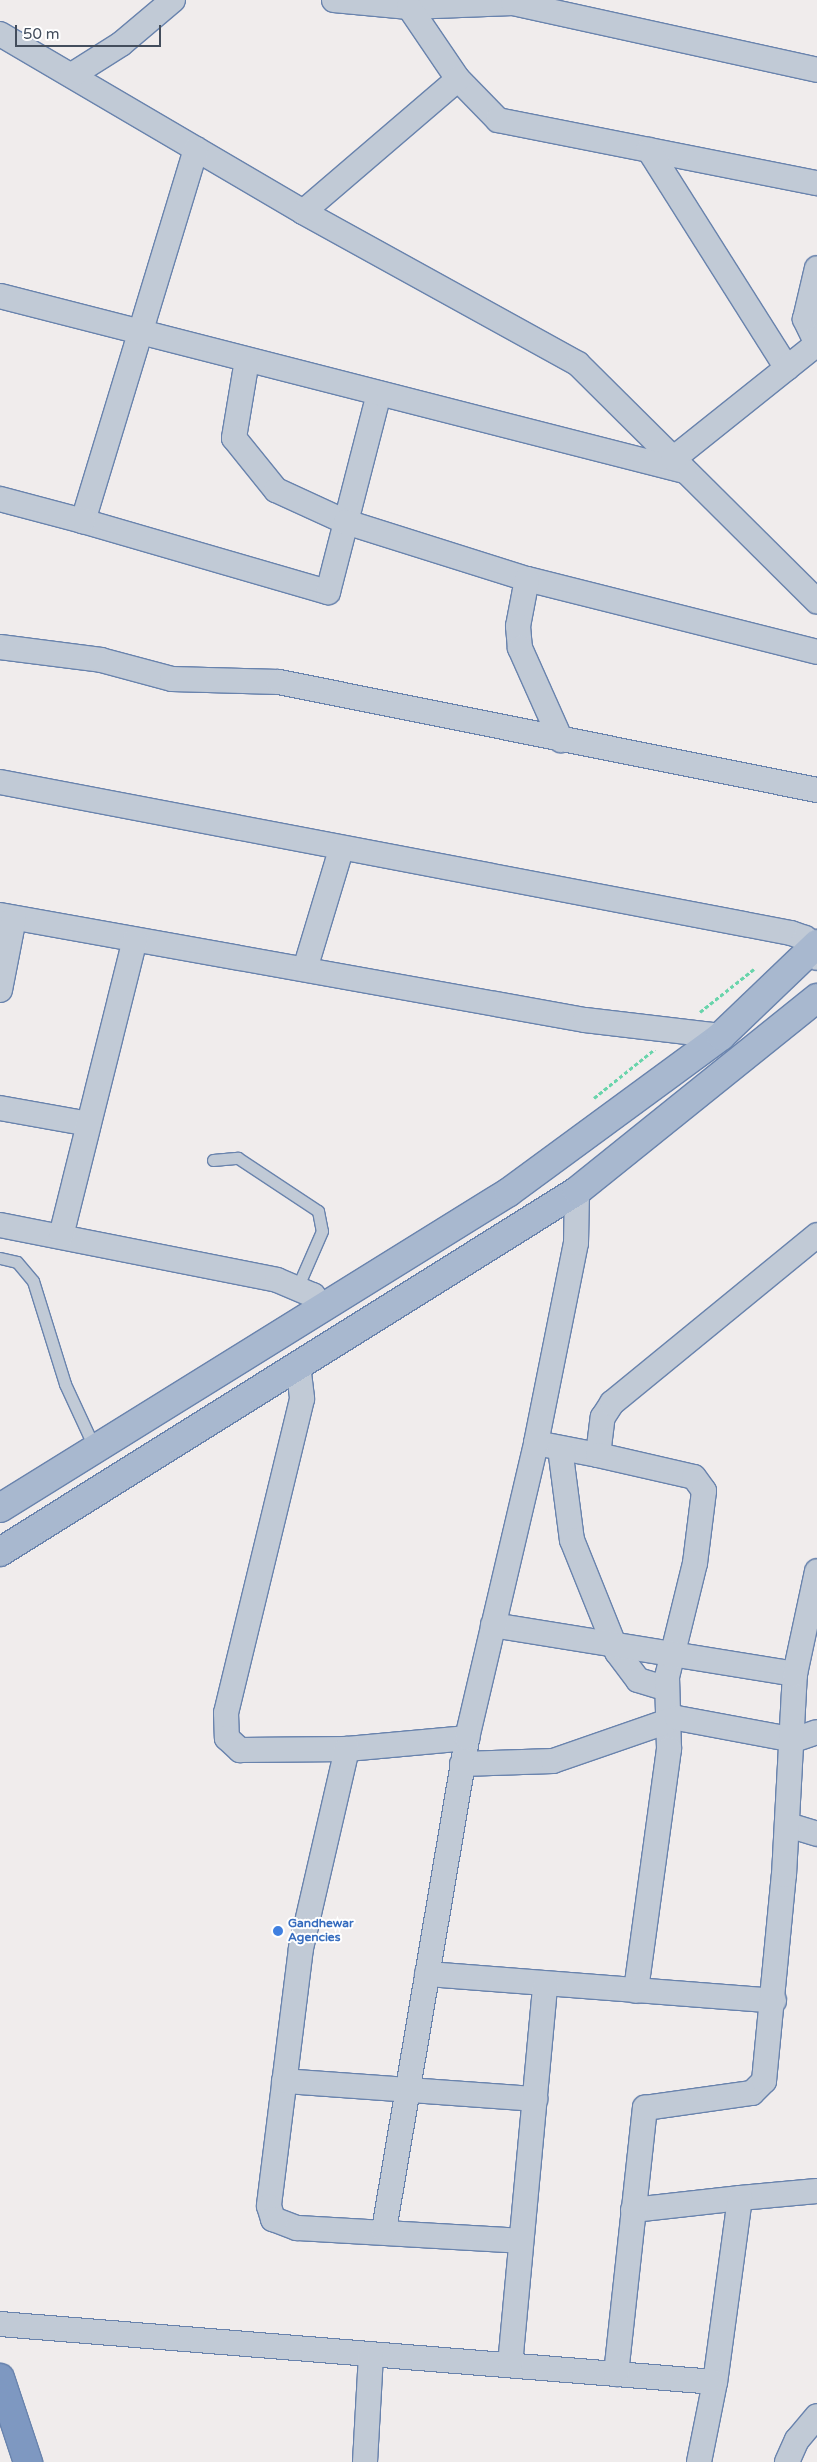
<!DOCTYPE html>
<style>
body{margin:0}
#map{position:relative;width:817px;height:2462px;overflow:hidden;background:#f0ecec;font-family:"Varela Round",sans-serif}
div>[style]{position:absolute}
.path>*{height:3px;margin-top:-1.5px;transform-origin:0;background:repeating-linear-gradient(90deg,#69d4ab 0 4px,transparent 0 6.5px)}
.roads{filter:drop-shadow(1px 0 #6983ad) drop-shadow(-1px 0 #6983ad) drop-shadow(0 1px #6983ad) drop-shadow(0 -1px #6983ad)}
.lane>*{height:11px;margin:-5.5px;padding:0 5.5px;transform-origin:5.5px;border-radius:5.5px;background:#c1cad6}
.street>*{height:24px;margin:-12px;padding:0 12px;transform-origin:12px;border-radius:12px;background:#c1cad6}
.primary>*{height:28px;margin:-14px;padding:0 14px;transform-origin:14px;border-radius:14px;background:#a8b8cf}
.highway>*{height:28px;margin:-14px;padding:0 14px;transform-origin:14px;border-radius:14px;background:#7e98c1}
.dots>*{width:14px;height:14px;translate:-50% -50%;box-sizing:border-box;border:2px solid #fff;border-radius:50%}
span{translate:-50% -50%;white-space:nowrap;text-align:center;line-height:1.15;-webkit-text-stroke:4px #fff;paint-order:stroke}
.shop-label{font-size:12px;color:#366cbe;font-weight:700}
.left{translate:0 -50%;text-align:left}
.scale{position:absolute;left:15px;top:25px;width:146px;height:22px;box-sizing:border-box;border:2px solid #434d5c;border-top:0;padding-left:6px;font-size:15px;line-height:18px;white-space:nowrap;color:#434d5c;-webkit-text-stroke:4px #fff;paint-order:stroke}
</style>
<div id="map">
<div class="path">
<i style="left:700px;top:1012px;width:69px;rotate:-38.5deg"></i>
<i style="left:594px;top:1098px;width:78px;rotate:-38.8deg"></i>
</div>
<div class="roads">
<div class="lane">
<i style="left:213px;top:1160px;width:25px;rotate:-5deg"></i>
<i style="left:238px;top:1158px;width:96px;rotate:33.5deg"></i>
<i style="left:318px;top:1211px;width:20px;rotate:79deg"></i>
<i style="left:322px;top:1231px;width:60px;rotate:113.6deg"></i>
<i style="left:0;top:1258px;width:17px;rotate:13deg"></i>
<i style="left:17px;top:1262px;width:25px;rotate:50deg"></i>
<i style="left:33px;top:1281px;width:108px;rotate:72.7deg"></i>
<i style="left:65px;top:1384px;width:72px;rotate:65.2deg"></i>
</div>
<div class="street">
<i style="left:334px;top:0;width:75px;rotate:5.3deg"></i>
<i style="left:409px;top:7px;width:104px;rotate:-2.2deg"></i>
<i style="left:513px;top:3px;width:311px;rotate:12.4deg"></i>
<i style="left:409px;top:7px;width:87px;rotate:55.8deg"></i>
<i style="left:458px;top:79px;width:57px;rotate:45.7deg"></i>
<i style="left:498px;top:120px;width:325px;rotate:11.2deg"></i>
<i style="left:0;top:34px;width:351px;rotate:30.4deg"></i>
<i style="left:303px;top:212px;width:314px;rotate:28.9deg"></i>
<i style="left:578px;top:364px;width:337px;rotate:44.8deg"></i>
<i style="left:72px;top:75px;width:58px;rotate:-32.3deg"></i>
<i style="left:121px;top:44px;width:68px;rotate:-40.2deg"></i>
<i style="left:196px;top:149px;width:389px;rotate:106.9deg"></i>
<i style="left:83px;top:521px;width:255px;rotate:16.2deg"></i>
<i style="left:328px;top:592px;width:205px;rotate:-75.6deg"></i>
<i style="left:649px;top:150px;width:258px;rotate:57.7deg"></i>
<i style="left:303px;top:212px;width:204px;rotate:-40.6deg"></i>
<i style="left:0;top:296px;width:706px;rotate:14.35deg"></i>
<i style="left:247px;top:360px;width:79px;rotate:99.5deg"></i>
<i style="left:234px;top:438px;width:67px;rotate:51.1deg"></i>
<i style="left:276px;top:490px;width:77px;rotate:24.6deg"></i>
<i style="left:346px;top:522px;width:190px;rotate:17.5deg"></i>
<i style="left:527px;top:579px;width:299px;rotate:14.1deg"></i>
<i style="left:673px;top:459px;width:184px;rotate:-38.6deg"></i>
<i style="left:817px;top:344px;width:28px;rotate:-116deg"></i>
<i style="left:805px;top:319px;width:52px;rotate:-76.8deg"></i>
<i style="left:0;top:499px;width:86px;rotate:14.8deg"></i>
<i style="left:527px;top:579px;width:48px;rotate:100.8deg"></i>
<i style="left:518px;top:626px;width:22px;rotate:85deg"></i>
<i style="left:520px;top:648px;width:101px;rotate:66deg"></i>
<i style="left:0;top:647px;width:102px;rotate:7.3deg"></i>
<i style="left:101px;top:660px;width:73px;rotate:15deg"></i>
<i style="left:172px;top:679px;width:107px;rotate:1.6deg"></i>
<i style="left:279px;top:682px;width:549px;rotate:11.35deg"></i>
<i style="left:0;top:782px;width:805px;rotate:10.81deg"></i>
<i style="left:791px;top:933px;width:15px;rotate:20deg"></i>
<i style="left:805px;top:938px;width:23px;rotate:59deg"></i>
<i style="left:0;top:915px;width:594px;rotate:10.18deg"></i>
<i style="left:585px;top:1020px;width:137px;rotate:6.7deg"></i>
<i style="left:305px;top:969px;width:124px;rotate:-73.2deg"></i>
<i style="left:0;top:990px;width:73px;rotate:-79deg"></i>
<i style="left:0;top:1108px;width:90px;rotate:10.2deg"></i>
<i style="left:0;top:1225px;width:282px;rotate:11.2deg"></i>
<i style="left:277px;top:1280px;width:39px;rotate:23deg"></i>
<i style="left:313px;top:1295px;width:16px;rotate:55deg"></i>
<i style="left:61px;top:1236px;width:305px;rotate:-76deg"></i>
<i style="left:298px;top:1365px;width:34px;rotate:83deg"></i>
<i style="left:302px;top:1399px;width:323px;rotate:103.6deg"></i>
<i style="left:226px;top:1713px;width:25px;rotate:88deg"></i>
<i style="left:227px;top:1738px;width:18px;rotate:43deg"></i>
<i style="left:240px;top:1750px;width:107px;rotate:-0.5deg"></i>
<i style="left:347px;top:1749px;width:121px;rotate:-5.2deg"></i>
<i style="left:536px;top:1443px;width:63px;rotate:11deg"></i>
<i style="left:598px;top:1455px;width:38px;rotate:-83deg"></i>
<i style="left:603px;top:1417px;width:17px;rotate:-57deg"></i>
<i style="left:612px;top:1403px;width:265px;rotate:-39.3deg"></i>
<i style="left:560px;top:1448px;width:93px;rotate:82.6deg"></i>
<i style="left:572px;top:1540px;width:121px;rotate:68.1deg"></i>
<i style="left:617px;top:1652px;width:35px;rotate:53deg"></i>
<i style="left:638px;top:1680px;width:30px;rotate:17deg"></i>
<i style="left:598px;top:1455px;width:98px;rotate:12.9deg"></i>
<i style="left:694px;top:1477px;width:17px;rotate:54deg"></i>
<i style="left:704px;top:1491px;width:73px;rotate:97.1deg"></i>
<i style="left:695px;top:1563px;width:117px;rotate:103.8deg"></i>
<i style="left:667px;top:1677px;width:72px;rotate:88.4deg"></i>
<i style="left:669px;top:1749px;width:244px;rotate:97.8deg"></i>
<i style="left:493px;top:1625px;width:306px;rotate:9.2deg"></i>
<i style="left:347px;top:1749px;width:204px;rotate:103deg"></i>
<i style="left:301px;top:1948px;width:260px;rotate:97.1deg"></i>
<i style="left:269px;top:2206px;width:14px;rotate:73deg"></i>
<i style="left:273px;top:2219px;width:26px;rotate:21deg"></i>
<i style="left:297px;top:2228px;width:224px;rotate:3.3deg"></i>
<i style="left:462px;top:1764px;width:91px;rotate:-1.9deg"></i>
<i style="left:553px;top:1761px;width:131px;rotate:-19.1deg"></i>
<i style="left:677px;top:1718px;width:119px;rotate:10.6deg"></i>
<i style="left:794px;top:1740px;width:24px;rotate:-19deg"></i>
<i style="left:788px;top:1825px;width:30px;rotate:17deg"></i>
<i style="left:427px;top:1974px;width:348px;rotate:4.4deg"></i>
<i style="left:284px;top:2081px;width:252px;rotate:4.1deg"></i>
<i style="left:740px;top:2198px;width:77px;rotate:-5.2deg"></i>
<i style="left:633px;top:2210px;width:108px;rotate:-6.4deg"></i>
<i style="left:740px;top:2198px;width:186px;rotate:97.7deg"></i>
<i style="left:715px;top:2382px;width:82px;rotate:101.3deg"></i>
<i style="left:384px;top:2230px;width:499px;rotate:-80.4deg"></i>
<i style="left:467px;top:1738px;width:303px;rotate:-76.8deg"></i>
<i style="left:536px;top:1443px;width:204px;rotate:-78.7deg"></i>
<i style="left:576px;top:1243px;width:52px;rotate:-88.9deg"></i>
<i style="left:0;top:2324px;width:717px;rotate:4.64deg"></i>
<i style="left:510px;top:2365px;width:382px;rotate:-84.7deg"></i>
<i style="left:616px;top:2374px;width:268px;rotate:-83.8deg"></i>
<i style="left:645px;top:2108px;width:108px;rotate:-8deg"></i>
<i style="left:752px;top:2093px;width:17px;rotate:-45deg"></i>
<i style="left:764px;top:2081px;width:207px;rotate:-84.5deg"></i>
<i style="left:784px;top:1875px;width:201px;rotate:-86.9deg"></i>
<i style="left:795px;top:1674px;width:105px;rotate:-77.9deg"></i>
<i style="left:365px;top:2462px;width:108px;rotate:-86.8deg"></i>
<i style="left:787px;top:2462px;width:24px;rotate:-66deg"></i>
<i style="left:797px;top:2440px;width:31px;rotate:-50deg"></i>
</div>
<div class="primary">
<i style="left:0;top:1508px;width:599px;rotate:-31.83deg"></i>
<i style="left:509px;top:1192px;width:263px;rotate:-36.3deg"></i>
<i style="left:721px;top:1036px;width:133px;rotate:-43.8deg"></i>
<i style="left:0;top:1552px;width:681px;rotate:-32.03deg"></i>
<i style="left:577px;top:1191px;width:308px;rotate:-38.8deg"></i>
</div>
<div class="highway">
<i style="left:0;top:2378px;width:89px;rotate:71.6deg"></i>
</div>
</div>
<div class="dots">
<i style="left:278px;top:1931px;background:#3f7fe0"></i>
</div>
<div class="shop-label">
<span class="left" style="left:288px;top:1931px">Gandhewar<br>Agencies</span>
</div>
<div class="scale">50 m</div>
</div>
